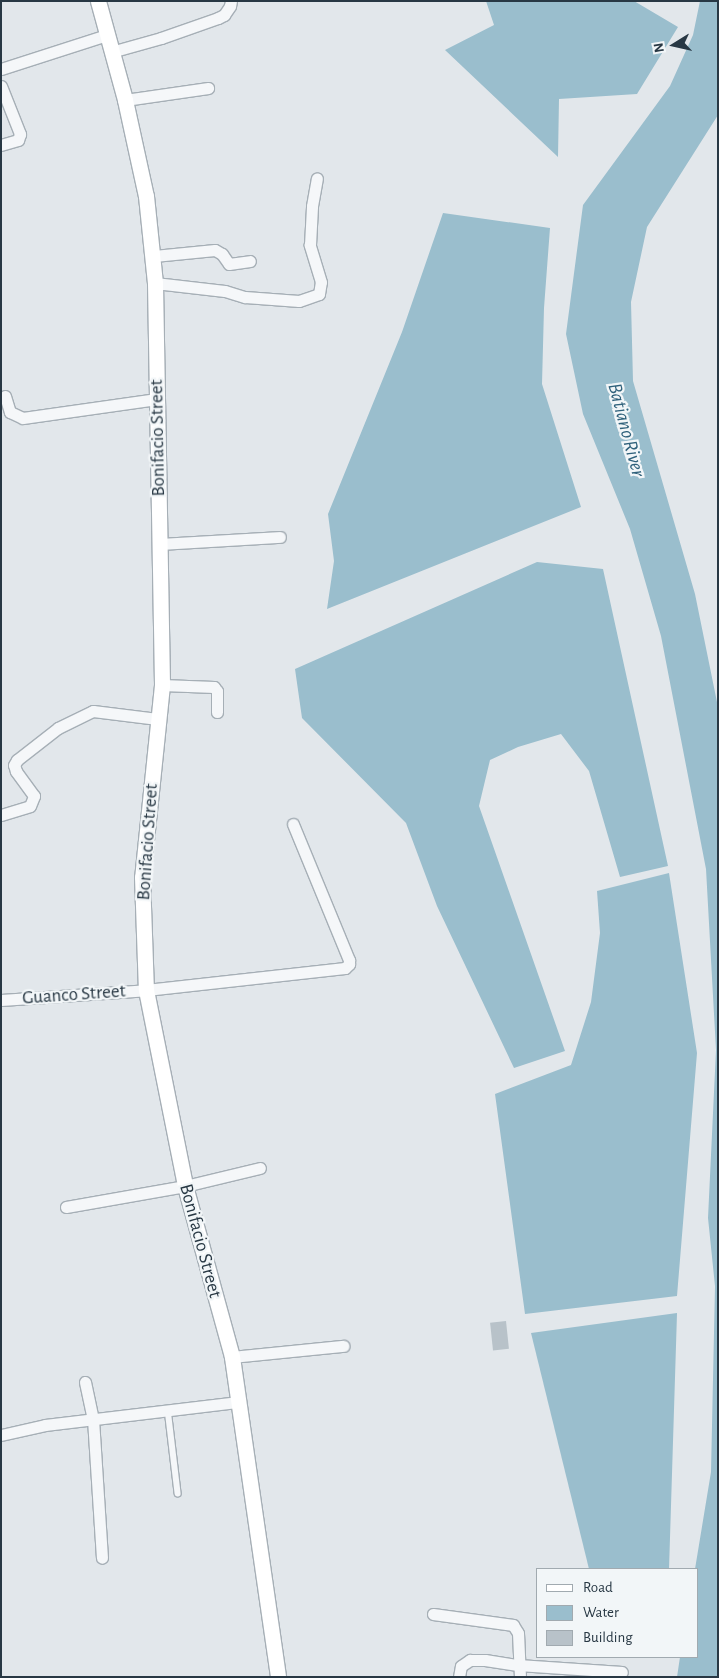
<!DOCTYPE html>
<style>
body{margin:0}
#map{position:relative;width:719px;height:1678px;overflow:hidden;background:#e2e7eb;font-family:"Alegreya Sans",sans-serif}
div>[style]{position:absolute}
.water>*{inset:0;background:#9abecd}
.building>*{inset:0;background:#b8c2c9;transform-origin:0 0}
.roads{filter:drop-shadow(1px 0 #a6afb6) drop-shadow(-1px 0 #a6afb6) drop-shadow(0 1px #a6afb6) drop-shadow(0 -1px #a6afb6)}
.lane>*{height:5.5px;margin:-2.75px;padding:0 2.75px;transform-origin:2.75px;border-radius:2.75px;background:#f5f7f9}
.street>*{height:11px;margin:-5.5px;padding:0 5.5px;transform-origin:5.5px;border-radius:5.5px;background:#f5f7f9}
.secondary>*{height:15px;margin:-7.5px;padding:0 7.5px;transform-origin:7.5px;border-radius:7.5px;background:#fff}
span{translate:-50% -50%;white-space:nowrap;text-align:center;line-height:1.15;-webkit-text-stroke:4.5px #f2f6f8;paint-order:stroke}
.street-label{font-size:19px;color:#283844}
.water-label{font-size:20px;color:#2f617b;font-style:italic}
.frame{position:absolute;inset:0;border:2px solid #283844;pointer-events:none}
.legend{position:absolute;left:536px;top:1568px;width:162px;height:90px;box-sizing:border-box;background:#f2f6f8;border:1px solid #a1aab0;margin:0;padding:6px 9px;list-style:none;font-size:15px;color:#283844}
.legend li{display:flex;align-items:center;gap:10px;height:25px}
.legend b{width:25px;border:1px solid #a1aab0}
.north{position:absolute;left:649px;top:20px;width:50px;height:50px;-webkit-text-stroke:4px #f2f6f8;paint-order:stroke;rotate:260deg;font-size:14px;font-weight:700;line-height:20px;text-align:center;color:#283844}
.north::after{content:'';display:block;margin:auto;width:18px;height:22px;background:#283844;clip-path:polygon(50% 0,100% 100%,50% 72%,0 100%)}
</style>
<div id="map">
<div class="water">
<i style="clip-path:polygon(486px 1px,634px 1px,678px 27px,637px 94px,559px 99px,558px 157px,445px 50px,494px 25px)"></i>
<i style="clip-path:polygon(700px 1px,718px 1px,718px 115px,647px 227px,631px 302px,633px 381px,695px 594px,718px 707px,718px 1677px,677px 1677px,680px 1657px,698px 1657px,698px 1569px,695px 1569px,711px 1472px,715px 1286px,708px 1218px,716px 1050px,706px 869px,661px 636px,630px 529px,583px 414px,566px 334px,583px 205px,670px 86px,693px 35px)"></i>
<i style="clip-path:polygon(443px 213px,550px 228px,544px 308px,542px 384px,581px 507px,327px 609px,334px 561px,328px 514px,402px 332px)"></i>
<i style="clip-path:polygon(537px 562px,603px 569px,668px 866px,620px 877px,589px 771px,561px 734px,518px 747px,490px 760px,479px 806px,565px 1051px,514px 1068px,437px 906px,406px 823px,302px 718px,295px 669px)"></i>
<i style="clip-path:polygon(669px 873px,697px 1053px,677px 1296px,525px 1314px,495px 1094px,571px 1065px,591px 1002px,600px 933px,597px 891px)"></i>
<i style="clip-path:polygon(677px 1313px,669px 1569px,589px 1569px,531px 1333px)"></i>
</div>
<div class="building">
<i style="left:506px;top:1321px;width:28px;height:16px;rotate:84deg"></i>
</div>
<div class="roads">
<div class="lane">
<i style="left:168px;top:1409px;width:85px;rotate:83.2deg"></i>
</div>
<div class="street">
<i style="left:111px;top:52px;width:52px;rotate:-15.6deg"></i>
<i style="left:161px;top:38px;width:60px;rotate:-19.3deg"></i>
<i style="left:218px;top:18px;width:7px;rotate:-27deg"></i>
<i style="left:224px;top:15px;width:11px;rotate:-56deg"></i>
<i style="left:230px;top:6px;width:5px;rotate:-79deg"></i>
<i style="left:1px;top:69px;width:111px;rotate:-17.8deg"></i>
<i style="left:1px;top:86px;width:52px;rotate:68.4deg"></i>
<i style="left:20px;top:134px;width:6px;rotate:108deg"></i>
<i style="left:18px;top:140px;width:18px;rotate:164deg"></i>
<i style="left:125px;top:100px;width:84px;rotate:-8.2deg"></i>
<i style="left:154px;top:256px;width:61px;rotate:-5.6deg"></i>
<i style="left:215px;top:250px;width:8px;rotate:30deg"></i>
<i style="left:222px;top:254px;width:12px;rotate:55deg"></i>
<i style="left:229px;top:264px;width:21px;rotate:-8deg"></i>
<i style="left:155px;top:283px;width:70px;rotate:6.5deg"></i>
<i style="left:225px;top:291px;width:21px;rotate:17deg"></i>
<i style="left:245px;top:297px;width:54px;rotate:4.2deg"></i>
<i style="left:299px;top:301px;width:21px;rotate:-19deg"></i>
<i style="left:319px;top:294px;width:12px;rotate:-81deg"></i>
<i style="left:321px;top:282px;width:39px;rotate:-107deg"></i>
<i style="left:310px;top:245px;width:39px;rotate:-87deg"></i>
<i style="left:312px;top:206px;width:28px;rotate:-80deg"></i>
<i style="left:5px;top:396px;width:17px;rotate:73deg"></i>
<i style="left:10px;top:412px;width:14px;rotate:25deg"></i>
<i style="left:23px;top:418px;width:135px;rotate:-8.1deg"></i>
<i style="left:161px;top:544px;width:119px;rotate:-3.4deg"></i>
<i style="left:162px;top:685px;width:52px;rotate:2.2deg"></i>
<i style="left:214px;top:687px;width:5px;rotate:53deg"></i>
<i style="left:217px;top:691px;width:21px;rotate:90deg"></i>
<i style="left:1px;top:815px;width:30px;rotate:-17deg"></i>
<i style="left:30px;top:806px;width:11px;rotate:-68deg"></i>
<i style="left:34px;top:796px;width:31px;rotate:-126deg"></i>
<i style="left:16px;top:771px;width:6px;rotate:-108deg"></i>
<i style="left:14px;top:765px;width:6px;rotate:-59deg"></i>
<i style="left:17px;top:760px;width:52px;rotate:-38deg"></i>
<i style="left:58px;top:728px;width:39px;rotate:-26deg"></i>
<i style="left:93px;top:711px;width:65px;rotate:7deg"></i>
<i style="left:1px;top:1000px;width:145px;rotate:-3.9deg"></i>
<i style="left:146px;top:990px;width:200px;rotate:-6.3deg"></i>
<i style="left:345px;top:968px;width:6px;rotate:-45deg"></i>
<i style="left:349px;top:964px;width:4px;rotate:-90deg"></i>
<i style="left:349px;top:960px;width:147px;rotate:-112.4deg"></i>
<i style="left:66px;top:1207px;width:121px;rotate:-10deg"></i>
<i style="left:185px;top:1186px;width:77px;rotate:-13.5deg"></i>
<i style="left:232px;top:1357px;width:112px;rotate:-5.7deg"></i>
<i style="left:85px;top:1382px;width:38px;rotate:78deg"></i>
<i style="left:93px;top:1419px;width:139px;rotate:86.3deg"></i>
<i style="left:1px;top:1435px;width:45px;rotate:-12.8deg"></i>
<i style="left:45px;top:1425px;width:195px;rotate:-6.8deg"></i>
<i style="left:433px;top:1614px;width:81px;rotate:7.8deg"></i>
<i style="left:513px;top:1625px;width:9px;rotate:58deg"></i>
<i style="left:518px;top:1633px;width:44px;rotate:87.4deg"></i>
<i style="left:459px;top:1677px;width:11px;rotate:-80deg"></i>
<i style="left:461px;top:1666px;width:11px;rotate:-34deg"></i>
<i style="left:470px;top:1660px;width:15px"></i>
<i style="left:485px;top:1660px;width:33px;rotate:9deg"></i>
<i style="left:518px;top:1665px;width:104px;rotate:3.9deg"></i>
</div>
<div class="secondary">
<i style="left:98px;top:1px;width:103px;rotate:74.7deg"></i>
<i style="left:125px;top:100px;width:98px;rotate:77.7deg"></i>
<i style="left:146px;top:196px;width:87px;rotate:84.1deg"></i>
<i style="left:155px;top:283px;width:402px;rotate:89deg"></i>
<i style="left:162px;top:685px;width:193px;rotate:95.9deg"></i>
<i style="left:142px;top:877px;width:113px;rotate:88deg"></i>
<i style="left:146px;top:990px;width:200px;rotate:78.7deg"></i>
<i style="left:185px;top:1186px;width:177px;rotate:74.6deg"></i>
<i style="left:232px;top:1357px;width:323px;rotate:81.8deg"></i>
</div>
</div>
<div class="street-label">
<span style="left:158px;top:438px;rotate:-91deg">Bonifacio Street</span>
<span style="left:148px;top:842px;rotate:-86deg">Bonifacio Street</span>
<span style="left:74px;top:995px;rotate:-4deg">Guanco Street</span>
<span style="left:200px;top:1241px;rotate:75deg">Bonifacio Street</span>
</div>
<div class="water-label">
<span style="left:626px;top:430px;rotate:75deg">Batiano River</span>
</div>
<div class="frame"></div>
<ul class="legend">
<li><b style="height:6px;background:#fff"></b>Road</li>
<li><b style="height:14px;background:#9abecd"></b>Water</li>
<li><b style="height:14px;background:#b8c2c9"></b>Building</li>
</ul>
<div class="north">N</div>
</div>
